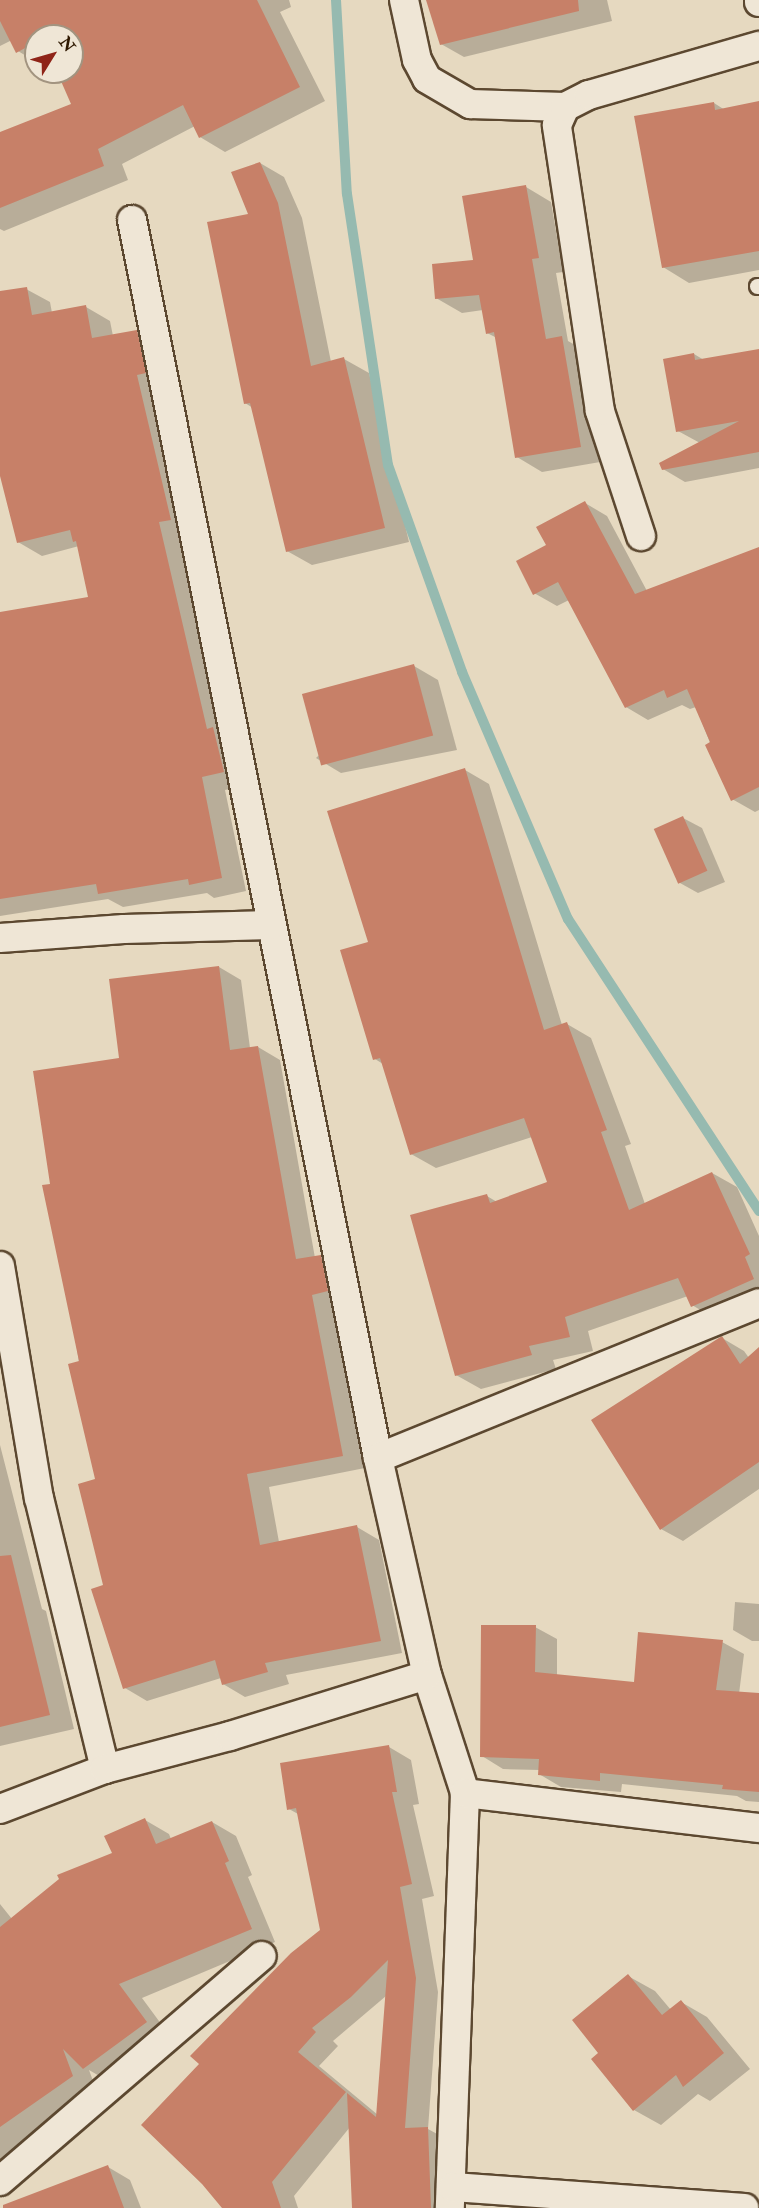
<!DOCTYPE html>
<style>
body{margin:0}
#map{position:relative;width:759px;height:2208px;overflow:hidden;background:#e6d9c0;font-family:"IM FELL Double Pica",serif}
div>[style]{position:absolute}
.shadow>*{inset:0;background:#0003}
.stream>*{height:10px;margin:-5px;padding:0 5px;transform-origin:5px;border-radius:5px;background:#96bab0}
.building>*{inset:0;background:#c78068;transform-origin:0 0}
.roads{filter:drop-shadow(2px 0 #5c4830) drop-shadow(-2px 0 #5c4830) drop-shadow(0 2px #5c4830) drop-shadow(0 -2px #5c4830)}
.lane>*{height:15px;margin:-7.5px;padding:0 7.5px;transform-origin:7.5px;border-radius:7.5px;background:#efe6d6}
.street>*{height:28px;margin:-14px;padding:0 14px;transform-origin:14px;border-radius:14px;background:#efe6d6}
span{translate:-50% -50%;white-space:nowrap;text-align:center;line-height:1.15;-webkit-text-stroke:5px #efe6d6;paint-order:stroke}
.north{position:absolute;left:24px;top:24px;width:60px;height:60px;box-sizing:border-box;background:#efe6d6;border:2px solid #a29480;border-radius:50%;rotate:53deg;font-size:16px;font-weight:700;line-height:24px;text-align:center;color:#2e1800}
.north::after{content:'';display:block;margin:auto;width:21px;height:27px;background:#8f2418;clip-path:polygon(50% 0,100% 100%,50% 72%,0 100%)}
</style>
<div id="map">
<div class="shadow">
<i style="clip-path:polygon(0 0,289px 0,291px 7px,280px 12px,325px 101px,225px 152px,200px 137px,195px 126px,122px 164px,128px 180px,4px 231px,0 229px,0 133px,73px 104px,58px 72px,72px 72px,72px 36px,36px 36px,36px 62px,18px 51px,12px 40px,0 46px)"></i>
<i style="clip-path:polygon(428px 0,607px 0,612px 21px,464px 57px,441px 44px)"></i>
<i style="clip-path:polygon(759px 102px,759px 270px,689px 283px,663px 267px,714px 103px,725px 110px)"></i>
<i style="clip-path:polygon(260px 163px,284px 177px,302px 218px,331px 362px,344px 359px,369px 373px,409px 542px,312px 565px,287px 551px,253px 408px,245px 403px,250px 215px)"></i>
<i style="clip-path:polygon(526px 187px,551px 202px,563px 272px,556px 273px,568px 341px,587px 352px,606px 461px,542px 472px,517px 457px,497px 338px,487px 333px,483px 310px,462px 313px,436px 298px,475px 262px)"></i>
<i style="clip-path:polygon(26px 289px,50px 302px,52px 313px,86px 307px,110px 321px,113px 336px,137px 332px,161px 346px,247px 785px,225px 790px,246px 891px,214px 898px,207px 893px,123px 907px,108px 899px,0 916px,0 614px,90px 598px,79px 546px,42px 556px,18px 542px,0 470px,0 293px)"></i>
<i style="clip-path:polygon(759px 350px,759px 468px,685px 482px,663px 469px,700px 443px,678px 431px,694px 354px,704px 360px)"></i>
<i style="clip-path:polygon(585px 503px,607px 516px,647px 591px,759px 548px,759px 810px,755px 812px,732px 799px,696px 707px,690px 709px,682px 705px,648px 720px,626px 707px,569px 600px,557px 606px,534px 593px,548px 546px)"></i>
<i style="clip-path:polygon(414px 666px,438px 680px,457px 750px,341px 773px,316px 758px)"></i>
<i style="clip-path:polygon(465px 770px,489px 784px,562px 1025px,567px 1024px,591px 1038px,631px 1144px,625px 1146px,645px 1204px,712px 1173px,737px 1187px,759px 1236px,759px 1301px,717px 1320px,692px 1305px,688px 1296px,588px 1331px,593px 1351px,553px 1360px,556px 1369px,481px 1389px,456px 1375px,487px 1196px,497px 1202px,549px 1183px,532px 1137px,436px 1168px,411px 1154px,383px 1064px,375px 1059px,370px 943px)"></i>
<i style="clip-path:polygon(683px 818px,702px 828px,725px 882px,698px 893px,680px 883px)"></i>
<i style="clip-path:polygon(219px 967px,241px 980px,250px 1048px,258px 1047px,280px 1060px,315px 1258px,321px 1257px,343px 1269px,334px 1307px,365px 1468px,269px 1487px,279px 1542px,357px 1527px,379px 1540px,402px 1653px,286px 1675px,289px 1684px,245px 1697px,223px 1684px,221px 1678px,147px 1701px,125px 1688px,105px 1586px,97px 1481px,52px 1185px,121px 1059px)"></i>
<i style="clip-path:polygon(722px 1338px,744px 1351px,749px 1358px,759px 1349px,759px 1489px,683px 1541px,661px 1529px)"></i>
<i style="clip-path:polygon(0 1445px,42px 1609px,46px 1611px,74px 1729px,0 1746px)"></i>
<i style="clip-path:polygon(735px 1602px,759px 1604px,759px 1641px,752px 1641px,733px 1630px)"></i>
<i style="clip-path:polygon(535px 1627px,557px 1639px,557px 1676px,636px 1684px,722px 1642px,744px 1654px,739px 1694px,759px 1696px,759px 1802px,746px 1801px,737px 1796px,622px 1784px,621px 1792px,561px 1787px,539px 1774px,540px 1770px,503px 1769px,482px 1756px)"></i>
<i style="clip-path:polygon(evenodd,389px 1747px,411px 1760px,419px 1804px,413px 1805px,434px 1896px,422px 1899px,438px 1992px,428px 2129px,450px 2141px,453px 2208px,353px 2208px,350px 2127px,294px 2196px,298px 2208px,223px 2208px,201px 2064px,322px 1930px,298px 1814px,289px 1809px,389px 1747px,386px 1996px,378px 2115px,319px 2066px,338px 2046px,333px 2041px,386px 1996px)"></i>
<i style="clip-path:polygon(145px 1820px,169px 1834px,171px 1839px,212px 1822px,236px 1836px,252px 1875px,248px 1877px,275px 1942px,142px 1998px,170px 2036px,108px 2081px,89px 2070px,96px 2089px,0 2163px,0 1904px,12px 1919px,114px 1854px)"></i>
<i style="clip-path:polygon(628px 1976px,655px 1991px,671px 2010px,681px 2002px,707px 2017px,750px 2069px,710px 2101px,698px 2094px,661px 2125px,634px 2110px,601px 2053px)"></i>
<i style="clip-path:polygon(108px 2167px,130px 2180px,141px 2208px,60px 2208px)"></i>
</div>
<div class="stream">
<i style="left:336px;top:0;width:194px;rotate:86.8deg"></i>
<i style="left:347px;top:194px;width:274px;rotate:81.4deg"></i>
<i style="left:388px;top:465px;width:220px;rotate:70.3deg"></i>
<i style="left:462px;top:672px;width:269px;rotate:66.8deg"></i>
<i style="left:568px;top:919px;width:349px;rotate:56.8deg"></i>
</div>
<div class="building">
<i style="clip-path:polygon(0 0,257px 0,300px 87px,199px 138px,183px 105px,98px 149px,104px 166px,0 208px,0 132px,71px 104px,57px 72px,72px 72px,72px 36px,36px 36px,36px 42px,16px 53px,0 21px)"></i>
<i style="clip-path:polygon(426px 0,578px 0,579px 11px,440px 45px)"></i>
<i style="clip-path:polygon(759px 101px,759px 251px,662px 268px,634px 116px,714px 102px,715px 110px)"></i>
<i style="clip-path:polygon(260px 162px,278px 203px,311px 366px,344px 357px,385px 528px,286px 552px,250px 403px,244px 404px,207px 222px,248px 214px,231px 172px)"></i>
<i style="clip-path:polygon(526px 185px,539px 258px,532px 259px,546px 339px,562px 336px,581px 447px,515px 458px,494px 332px,486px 334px,479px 295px,435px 299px,432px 264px,473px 260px,462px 196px)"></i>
<i style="clip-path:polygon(27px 287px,32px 315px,86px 305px,92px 338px,137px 330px,146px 373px,137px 375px,171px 520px,159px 522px,207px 729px,213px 727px,224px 772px,202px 777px,222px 878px,189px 885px,188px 879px,98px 894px,96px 884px,0 899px,0 612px,88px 597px,76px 541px,73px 542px,70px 530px,17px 543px,0 476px,0 291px)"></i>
<i style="clip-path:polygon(759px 349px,759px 452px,662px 470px,659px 463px,739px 421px,676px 432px,663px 359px,694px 353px,695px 360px)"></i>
<i style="clip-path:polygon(585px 501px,635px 594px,759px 547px,759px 787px,731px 801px,705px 745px,710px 742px,687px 689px,667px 698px,664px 690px,625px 708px,558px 582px,533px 595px,516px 561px,546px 545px,536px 527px)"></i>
<i style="left:414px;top:664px;width:74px;height:116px;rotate:75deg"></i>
<i style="clip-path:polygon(465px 768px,544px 1030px,567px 1022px,607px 1130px,601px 1132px,629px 1210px,712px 1172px,750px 1254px,745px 1257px,754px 1279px,691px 1307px,678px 1278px,565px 1317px,570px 1337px,529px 1346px,532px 1355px,455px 1376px,410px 1215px,487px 1194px,490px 1203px,547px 1182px,524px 1118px,410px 1155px,380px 1058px,373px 1060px,340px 950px,368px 942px,327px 811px)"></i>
<i style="left:683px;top:816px;width:60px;height:32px;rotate:66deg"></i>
<i style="clip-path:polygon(219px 966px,230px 1050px,258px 1046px,296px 1259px,321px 1255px,328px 1291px,312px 1295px,343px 1456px,247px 1474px,260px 1545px,357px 1525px,381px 1641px,265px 1663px,268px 1672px,222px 1685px,215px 1660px,123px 1689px,91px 1589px,103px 1585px,78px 1484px,95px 1479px,68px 1364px,79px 1361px,42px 1185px,50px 1184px,33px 1071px,119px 1058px,109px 979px)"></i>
<i style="clip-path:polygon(722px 1336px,740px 1364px,759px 1347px,759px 1462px,660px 1530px,591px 1420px)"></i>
<i style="clip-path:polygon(11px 1555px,50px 1715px,0 1727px,0 1556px)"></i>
<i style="clip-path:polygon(481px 1625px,536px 1625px,535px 1672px,634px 1682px,638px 1632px,723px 1640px,716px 1690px,759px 1693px,759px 1792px,722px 1789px,723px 1785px,600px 1773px,600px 1781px,538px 1775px,539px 1759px,480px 1757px)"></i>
<i style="clip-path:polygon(389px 1745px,397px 1792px,392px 1792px,412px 1884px,400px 1887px,416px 1978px,405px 2128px,428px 2127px,431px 2208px,352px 2208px,347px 2093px,376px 2117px,388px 1960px,351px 1997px,312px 2028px,316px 2032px,298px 2052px,346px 2092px,272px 2182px,281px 2208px,222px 2208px,202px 2184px,141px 2125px,199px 2064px,190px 2056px,291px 1953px,320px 1930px,296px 1808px,287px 1810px,280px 1763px)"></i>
<i style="clip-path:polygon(145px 1818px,156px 1844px,212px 1821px,229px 1861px,225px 1863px,252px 1929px,119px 1984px,147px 2022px,83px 2069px,63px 2049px,73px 2076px,0 2127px,0 1927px,59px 1879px,57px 1875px,112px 1853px,104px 1836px)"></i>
<i style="clip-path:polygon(628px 1974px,662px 2015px,681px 2000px,724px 2053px,683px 2087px,676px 2075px,633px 2111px,591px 2059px,598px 2053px,572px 2020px)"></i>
<i style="clip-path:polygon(108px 2165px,124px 2208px,3px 2208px,3px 2205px)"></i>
</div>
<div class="roads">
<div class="lane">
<i style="left:757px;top:286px;width:2px"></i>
</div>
<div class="street">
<i style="left:404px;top:0;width:61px;rotate:77.8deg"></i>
<i style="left:417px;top:60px;width:21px;rotate:62deg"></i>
<i style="left:427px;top:79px;width:50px;rotate:30.2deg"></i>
<i style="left:470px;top:104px;width:95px;rotate:1.8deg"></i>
<i style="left:759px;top:0;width:2px;rotate:90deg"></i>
<i style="left:132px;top:220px;width:1262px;rotate:78.76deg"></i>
<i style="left:378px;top:1458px;width:222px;rotate:77.3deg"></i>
<i style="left:427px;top:1675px;width:124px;rotate:72.1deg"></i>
<i style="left:465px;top:1793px;width:415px;rotate:92.1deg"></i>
<i style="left:641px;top:536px;width:132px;rotate:-108.2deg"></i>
<i style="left:600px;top:411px;width:289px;rotate:-98.6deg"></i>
<i style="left:557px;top:125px;width:20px;rotate:-66deg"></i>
<i style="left:565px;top:107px;width:27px;rotate:-27deg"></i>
<i style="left:589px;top:95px;width:177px;rotate:-16.1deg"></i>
<i style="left:0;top:938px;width:124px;rotate:-4.2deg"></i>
<i style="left:124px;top:929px;width:147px;rotate:-1.6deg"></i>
<i style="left:0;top:1266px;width:235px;rotate:80.5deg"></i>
<i style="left:39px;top:1498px;width:279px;rotate:76.3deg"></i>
<i style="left:378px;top:1458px;width:411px;rotate:-22.1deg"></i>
<i style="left:465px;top:1793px;width:296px;rotate:6.8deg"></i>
<i style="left:0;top:1809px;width:112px;rotate:-20.9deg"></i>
<i style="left:105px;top:1769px;width:129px;rotate:-14.8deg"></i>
<i style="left:230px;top:1736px;width:206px;rotate:-17.2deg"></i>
<i style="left:0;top:2181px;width:345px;rotate:-40.7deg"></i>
<i style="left:453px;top:2187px;width:292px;rotate:4.1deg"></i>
</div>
</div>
<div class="north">N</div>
</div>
